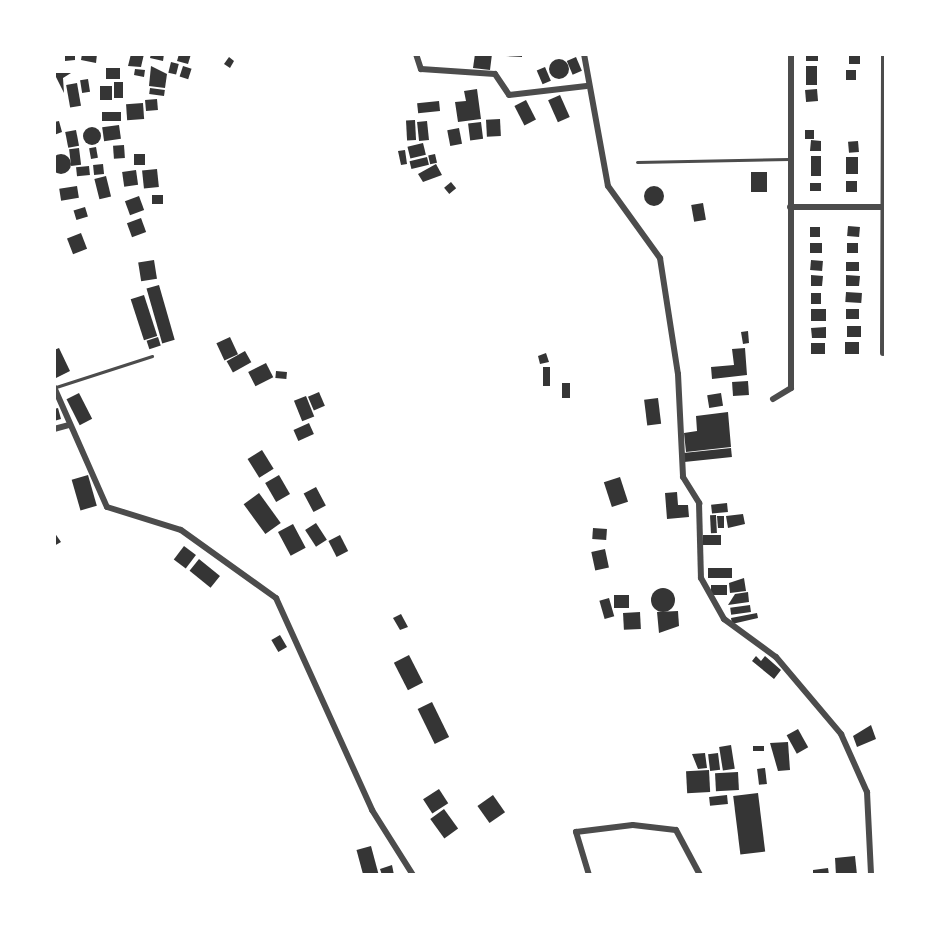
<!DOCTYPE html>
<style>
body{margin:0}
#map{position:relative;width:940px;height:929px;overflow:hidden;background:#fff;font-family:"Space Grotesk",sans-serif}
div>[style]{position:absolute}
.building>*{inset:0;background:#353535;transform-origin:0 0}
.round{border-radius:50%}
.service>*{height:3px;margin:-1.5px;padding:0 1.5px;transform-origin:1.5px;border-radius:1.5px;background:#4c4c4c}
.minor>*{height:6px;margin:-3px;padding:0 3px;transform-origin:3px;border-radius:3px;background:#4c4c4c}
span{translate:-50% -50%;white-space:nowrap;text-align:center;line-height:1.15;-webkit-text-stroke:5px #fff;paint-order:stroke}
.frame{position:absolute;inset:0;border:56px solid #fff;pointer-events:none}
</style>
<div id="map">
<div class="building">
<i style="clip-path:polygon(65px 54px,75px 54px,75px 60px,65px 61px)"></i>
<i style="clip-path:polygon(82px 54px,97px 54px,96px 63px,81px 60px)"></i>
<i style="clip-path:polygon(131px 54px,144px 54px,141px 67px,128px 66px)"></i>
<i style="clip-path:polygon(151px 54px,164px 54px,163px 61px,150px 58px)"></i>
<i style="clip-path:polygon(179px 54px,191px 54px,188px 64px,177px 61px)"></i>
<i style="clip-path:polygon(475px 54px,492px 54px,490px 70px,473px 68px)"></i>
<i style="clip-path:polygon(506px 54px,522px 54px,522px 57px,506px 56px)"></i>
<i style="left:806px;top:54px;width:12px;height:7px"></i>
<i style="left:849px;top:55px;width:11px;height:9px"></i>
<i style="clip-path:polygon(229px 57px,234px 61px,230px 68px,224px 64px)"></i>
<i style="left:576px;top:57px;width:15px;height:10px;rotate:67deg"></i>
<i class="round" style="left:549px;top:59px;width:20px;height:20px"></i>
<i style="left:171px;top:62px;width:8px;height:11px;rotate:14deg"></i>
<i style="clip-path:polygon(151px 66px,167px 74px,165px 88px,149px 86px)"></i>
<i style="left:183px;top:66px;width:9px;height:11px;rotate:18deg"></i>
<i style="left:806px;top:66px;width:11px;height:19px"></i>
<i style="left:545px;top:67px;width:15px;height:9px;rotate:67deg"></i>
<i style="left:106px;top:68px;width:14px;height:11px"></i>
<i style="clip-path:polygon(135px 69px,145px 70px,144px 77px,134px 75px)"></i>
<i style="left:846px;top:70px;width:10px;height:10px"></i>
<i style="clip-path:polygon(54px 73px,71px 73px,63px 78px,64px 93px)"></i>
<i style="left:88px;top:79px;width:13px;height:8px;rotate:81deg"></i>
<i style="left:123px;top:82px;width:16px;height:9px;rotate:90deg"></i>
<i style="left:77px;top:83px;width:23px;height:11px;rotate:80deg"></i>
<i style="left:100px;top:86px;width:12px;height:14px"></i>
<i style="left:150px;top:88px;width:15px;height:6px;rotate:8deg"></i>
<i style="clip-path:polygon(477px 89px,481px 119px,458px 122px,455px 102px,466px 101px,464px 91px)"></i>
<i style="left:817px;top:89px;width:12px;height:12px;rotate:85deg"></i>
<i style="left:560px;top:95px;width:24px;height:13px;rotate:66deg"></i>
<i style="left:157px;top:99px;width:11px;height:12px;rotate:85deg"></i>
<i style="left:526px;top:100px;width:22px;height:13px;rotate:63deg"></i>
<i style="left:439px;top:101px;width:10px;height:22px;rotate:84deg"></i>
<i style="left:143px;top:103px;width:16px;height:17px;rotate:86deg"></i>
<i style="left:102px;top:112px;width:19px;height:9px"></i>
<i style="left:500px;top:119px;width:17px;height:14px;rotate:87deg"></i>
<i style="left:415px;top:120px;width:20px;height:9px;rotate:87deg"></i>
<i style="clip-path:polygon(59px 121px,62px 132px,54px 135px,54px 122px)"></i>
<i style="left:427px;top:121px;width:19px;height:10px;rotate:84deg"></i>
<i style="left:481px;top:122px;width:17px;height:13px;rotate:83deg"></i>
<i style="left:119px;top:125px;width:14px;height:17px;rotate:82deg"></i>
<i class="round" style="left:83px;top:127px;width:18px;height:18px"></i>
<i style="left:459px;top:128px;width:16px;height:12px;rotate:79deg"></i>
<i style="left:76px;top:130px;width:16px;height:11px;rotate:79deg"></i>
<i style="left:805px;top:130px;width:9px;height:9px"></i>
<i style="clip-path:polygon(811px 140px,821px 141px,821px 151px,810px 151px)"></i>
<i style="left:858px;top:141px;width:11px;height:10px;rotate:85deg"></i>
<i style="left:423px;top:143px;width:12px;height:16px;rotate:76deg"></i>
<i style="left:124px;top:145px;width:13px;height:11px;rotate:86deg"></i>
<i style="left:96px;top:147px;width:11px;height:7px;rotate:80deg"></i>
<i style="left:79px;top:148px;width:17px;height:10px;rotate:83deg"></i>
<i style="clip-path:polygon(405px 150px,407px 164px,401px 165px,398px 151px)"></i>
<i style="left:134px;top:154px;width:11px;height:11px"></i>
<i style="left:435px;top:154px;width:9px;height:7px;rotate:77deg"></i>
<i class="round" style="left:51px;top:154px;width:20px;height:20px"></i>
<i style="left:811px;top:156px;width:10px;height:20px"></i>
<i style="left:427px;top:157px;width:8px;height:18px;rotate:76deg"></i>
<i style="left:846px;top:157px;width:12px;height:17px"></i>
<i style="left:103px;top:164px;width:10px;height:10px;rotate:84deg"></i>
<i style="clip-path:polygon(436px 164px,442px 175px,423px 182px,418px 174px)"></i>
<i style="left:89px;top:166px;width:9px;height:13px;rotate:84deg"></i>
<i style="left:157px;top:169px;width:18px;height:15px;rotate:84deg"></i>
<i style="left:136px;top:170px;width:15px;height:14px;rotate:82deg"></i>
<i style="left:751px;top:172px;width:16px;height:20px"></i>
<i style="left:106px;top:176px;width:21px;height:12px;rotate:76deg"></i>
<i style="left:846px;top:181px;width:11px;height:11px"></i>
<i style="left:451px;top:182px;width:8px;height:9px;rotate:50deg"></i>
<i style="left:810px;top:183px;width:11px;height:8px"></i>
<i class="round" style="left:644px;top:186px;width:20px;height:20px"></i>
<i style="left:77px;top:186px;width:12px;height:18px;rotate:81deg"></i>
<i style="left:152px;top:195px;width:11px;height:9px"></i>
<i style="left:139px;top:196px;width:15px;height:15px;rotate:70deg"></i>
<i style="left:703px;top:203px;width:17px;height:12px;rotate:80deg"></i>
<i style="left:85px;top:207px;width:10px;height:12px;rotate:73deg"></i>
<i style="left:141px;top:218px;width:15px;height:15px;rotate:70deg"></i>
<i style="left:848px;top:226px;width:12px;height:10px;rotate:5deg"></i>
<i style="left:810px;top:227px;width:10px;height:10px"></i>
<i style="left:81px;top:233px;width:17px;height:15px;rotate:69deg"></i>
<i style="left:810px;top:243px;width:12px;height:10px"></i>
<i style="left:847px;top:243px;width:11px;height:10px"></i>
<i style="left:154px;top:260px;width:19px;height:16px;rotate:81deg"></i>
<i style="left:811px;top:260px;width:12px;height:10px;rotate:5deg"></i>
<i style="left:846px;top:262px;width:13px;height:9px"></i>
<i style="clip-path:polygon(811px 275px,823px 276px,822px 286px,811px 286px)"></i>
<i style="clip-path:polygon(846px 275px,860px 276px,859px 286px,846px 286px)"></i>
<i style="left:159px;top:285px;width:57px;height:13px;rotate:74deg"></i>
<i style="left:846px;top:292px;width:16px;height:10px;rotate:4deg"></i>
<i style="left:811px;top:293px;width:10px;height:11px"></i>
<i style="left:144px;top:295px;width:43px;height:14px;rotate:72deg"></i>
<i style="left:811px;top:309px;width:15px;height:12px"></i>
<i style="left:859px;top:309px;width:10px;height:13px;rotate:90deg"></i>
<i style="left:861px;top:326px;width:11px;height:14px;rotate:90deg"></i>
<i style="clip-path:polygon(826px 327px,826px 338px,812px 338px,811px 328px)"></i>
<i style="clip-path:polygon(748px 331px,749px 343px,743px 344px,741px 332px)"></i>
<i style="left:158px;top:337px;width:9px;height:12px;rotate:72deg"></i>
<i style="left:230px;top:337px;width:19px;height:15px;rotate:65deg"></i>
<i style="left:845px;top:342px;width:14px;height:12px"></i>
<i style="left:811px;top:343px;width:14px;height:11px"></i>
<i style="clip-path:polygon(59px 348px,70px 371px,56px 378px,54px 350px)"></i>
<i style="clip-path:polygon(745px 348px,747px 375px,712px 379px,711px 367px,734px 365px,732px 349px)"></i>
<i style="left:245px;top:351px;width:13px;height:21px;rotate:61deg"></i>
<i style="clip-path:polygon(546px 353px,549px 362px,540px 364px,538px 356px)"></i>
<i style="left:266px;top:363px;width:16px;height:20px;rotate:63deg"></i>
<i style="left:543px;top:367px;width:7px;height:19px"></i>
<i style="left:276px;top:371px;width:11px;height:7px;rotate:5deg"></i>
<i style="left:748px;top:381px;width:14px;height:16px;rotate:86deg"></i>
<i style="left:562px;top:383px;width:8px;height:15px"></i>
<i style="left:319px;top:392px;width:15px;height:12px;rotate:67deg"></i>
<i style="left:79px;top:393px;width:29px;height:14px;rotate:63deg"></i>
<i style="left:721px;top:393px;width:13px;height:14px;rotate:81deg"></i>
<i style="left:306px;top:396px;width:22px;height:13px;rotate:68deg"></i>
<i style="left:658px;top:398px;width:26px;height:14px;rotate:83deg"></i>
<i style="clip-path:polygon(58px 408px,61px 419px,54px 421px,54px 409px)"></i>
<i style="clip-path:polygon(728px 412px,731px 447px,686px 452px,684px 433px,697px 431px,696px 416px)"></i>
<i style="left:309px;top:423px;width:12px;height:17px;rotate:66deg"></i>
<i style="left:731px;top:448px;width:9px;height:48px;rotate:84deg"></i>
<i style="left:262px;top:450px;width:22px;height:17px;rotate:58deg"></i>
<i style="left:88px;top:475px;width:32px;height:17px;rotate:74deg"></i>
<i style="left:279px;top:475px;width:22px;height:16px;rotate:60deg"></i>
<i style="left:620px;top:477px;width:26px;height:17px;rotate:72deg"></i>
<i style="left:316px;top:487px;width:21px;height:14px;rotate:62deg"></i>
<i style="clip-path:polygon(677px 492px,678px 505px,688px 505px,689px 517px,667px 519px,665px 493px)"></i>
<i style="left:259px;top:493px;width:37px;height:19px;rotate:54deg"></i>
<i style="left:727px;top:503px;width:9px;height:16px;rotate:84deg"></i>
<i style="clip-path:polygon(743px 514px,745px 524px,728px 528px,726px 516px)"></i>
<i style="left:716px;top:515px;width:18px;height:6px;rotate:87deg"></i>
<i style="clip-path:polygon(717px 516px,724px 516px,724px 528px,718px 528px)"></i>
<i style="left:316px;top:523px;width:20px;height:13px;rotate:57deg"></i>
<i style="left:293px;top:524px;width:27px;height:17px;rotate:62deg"></i>
<i style="left:593px;top:528px;width:14px;height:11px;rotate:4deg"></i>
<i style="clip-path:polygon(54px 532px,61px 542px,54px 546px)"></i>
<i style="left:340px;top:535px;width:18px;height:13px;rotate:63deg"></i>
<i style="left:703px;top:535px;width:18px;height:10px"></i>
<i style="left:184px;top:546px;width:15px;height:17px;rotate:37deg"></i>
<i style="left:605px;top:549px;width:19px;height:14px;rotate:78deg"></i>
<i style="left:199px;top:559px;width:27px;height:15px;rotate:39deg"></i>
<i style="left:732px;top:568px;width:10px;height:24px;rotate:90deg"></i>
<i style="clip-path:polygon(744px 578px,746px 591px,730px 593px,729px 583px)"></i>
<i style="left:727px;top:585px;width:10px;height:16px;rotate:90deg"></i>
<i class="round" style="left:651px;top:588px;width:24px;height:24px"></i>
<i style="clip-path:polygon(748px 592px,749px 602px,728px 605px,735px 594px)"></i>
<i style="left:614px;top:595px;width:15px;height:13px"></i>
<i style="left:609px;top:598px;width:19px;height:10px;rotate:74deg"></i>
<i style="left:750px;top:605px;width:7px;height:20px;rotate:82deg"></i>
<i style="clip-path:polygon(678px 611px,679px 626px,659px 633px,657px 612px)"></i>
<i style="left:640px;top:612px;width:17px;height:17px;rotate:87deg"></i>
<i style="clip-path:polygon(757px 613px,758px 618px,732px 624px,731px 618px)"></i>
<i style="clip-path:polygon(401px 614px,408px 627px,400px 630px,393px 618px)"></i>
<i style="left:280px;top:635px;width:14px;height:10px;rotate:60deg"></i>
<i style="left:409px;top:655px;width:31px;height:17px;rotate:63deg"></i>
<i style="clip-path:polygon(756px 656px,761px 661px,765px 656px,781px 670px,774px 679px,752px 661px)"></i>
<i style="left:432px;top:702px;width:39px;height:16px;rotate:64deg"></i>
<i style="clip-path:polygon(871px 725px,876px 739px,857px 747px,853px 736px)"></i>
<i style="left:798px;top:729px;width:21px;height:13px;rotate:61deg"></i>
<i style="clip-path:polygon(788px 742px,790px 770px,778px 771px,770px 743px)"></i>
<i style="left:731px;top:745px;width:24px;height:12px;rotate:81deg"></i>
<i style="left:764px;top:746px;width:5px;height:11px;rotate:90deg"></i>
<i style="clip-path:polygon(705px 753px,707px 768px,698px 769px,692px 754px)"></i>
<i style="left:718px;top:753px;width:17px;height:10px;rotate:83deg"></i>
<i style="left:765px;top:768px;width:16px;height:8px;rotate:83deg"></i>
<i style="left:709px;top:770px;width:22px;height:23px;rotate:87deg"></i>
<i style="left:738px;top:772px;width:18px;height:23px;rotate:87deg"></i>
<i style="left:439px;top:789px;width:17px;height:19px;rotate:57deg"></i>
<i style="left:758px;top:793px;width:59px;height:25px;rotate:83deg"></i>
<i style="left:493px;top:795px;width:21px;height:19px;rotate:55deg"></i>
<i style="left:727px;top:795px;width:9px;height:18px;rotate:84deg"></i>
<i style="left:444px;top:809px;width:24px;height:17px;rotate:54deg"></i>
<i style="left:371px;top:846px;width:28px;height:15px;rotate:75deg"></i>
<i style="clip-path:polygon(855px 856px,857px 875px,836px 875px,835px 858px)"></i>
<i style="clip-path:polygon(392px 865px,394px 875px,382px 875px,380px 869px)"></i>
<i style="clip-path:polygon(828px 868px,829px 875px,813px 875px,813px 870px)"></i>
</div>
<div class="service">
<i style="left:637px;top:162px;width:152px;rotate:-1.1deg"></i>
<i style="left:56px;top:387px;width:101px;rotate:-17.9deg"></i>
</div>
<div class="minor">
<i style="left:416px;top:54px;width:16px;rotate:72deg"></i>
<i style="left:421px;top:69px;width:74px;rotate:3.9deg"></i>
<i style="left:495px;top:74px;width:25px;rotate:56deg"></i>
<i style="left:509px;top:95px;width:78px;rotate:-6.7deg"></i>
<i style="left:584px;top:54px;width:134px;rotate:79.7deg"></i>
<i style="left:608px;top:186px;width:89px;rotate:54.2deg"></i>
<i style="left:660px;top:258px;width:117px;rotate:81.2deg"></i>
<i style="left:678px;top:374px;width:103px;rotate:87.2deg"></i>
<i style="left:683px;top:477px;width:31px;rotate:58deg"></i>
<i style="left:699px;top:503px;width:75px;rotate:88.5deg"></i>
<i style="left:701px;top:578px;width:47px;rotate:60.7deg"></i>
<i style="left:724px;top:619px;width:64px;rotate:36.2deg"></i>
<i style="left:776px;top:657px;width:101px;rotate:49.8deg"></i>
<i style="left:841px;top:734px;width:64px;rotate:65.9deg"></i>
<i style="left:867px;top:792px;width:83px;rotate:87.2deg"></i>
<i style="left:790px;top:207px;width:96px"></i>
<i style="left:883px;top:353px;width:299px;rotate:-89.8deg"></i>
<i style="left:54px;top:387px;width:131px;rotate:66.2deg"></i>
<i style="left:107px;top:507px;width:77px;rotate:17.3deg"></i>
<i style="left:181px;top:530px;width:117px;rotate:35.6deg"></i>
<i style="left:276px;top:598px;width:233px;rotate:65.6deg"></i>
<i style="left:372px;top:810px;width:77px;rotate:57.8deg"></i>
<i style="left:773px;top:399px;width:21px;rotate:-31deg"></i>
<i style="left:791px;top:388px;width:334px;rotate:-90deg"></i>
<i style="left:54px;top:429px;width:16px;rotate:-15deg"></i>
<i style="left:589px;top:875px;width:45px;rotate:-106.8deg"></i>
<i style="left:576px;top:832px;width:57px;rotate:-7deg"></i>
<i style="left:633px;top:825px;width:43px;rotate:6.6deg"></i>
<i style="left:676px;top:830px;width:51px;rotate:61.9deg"></i>
</div>
<div class="frame"></div>
</div>
